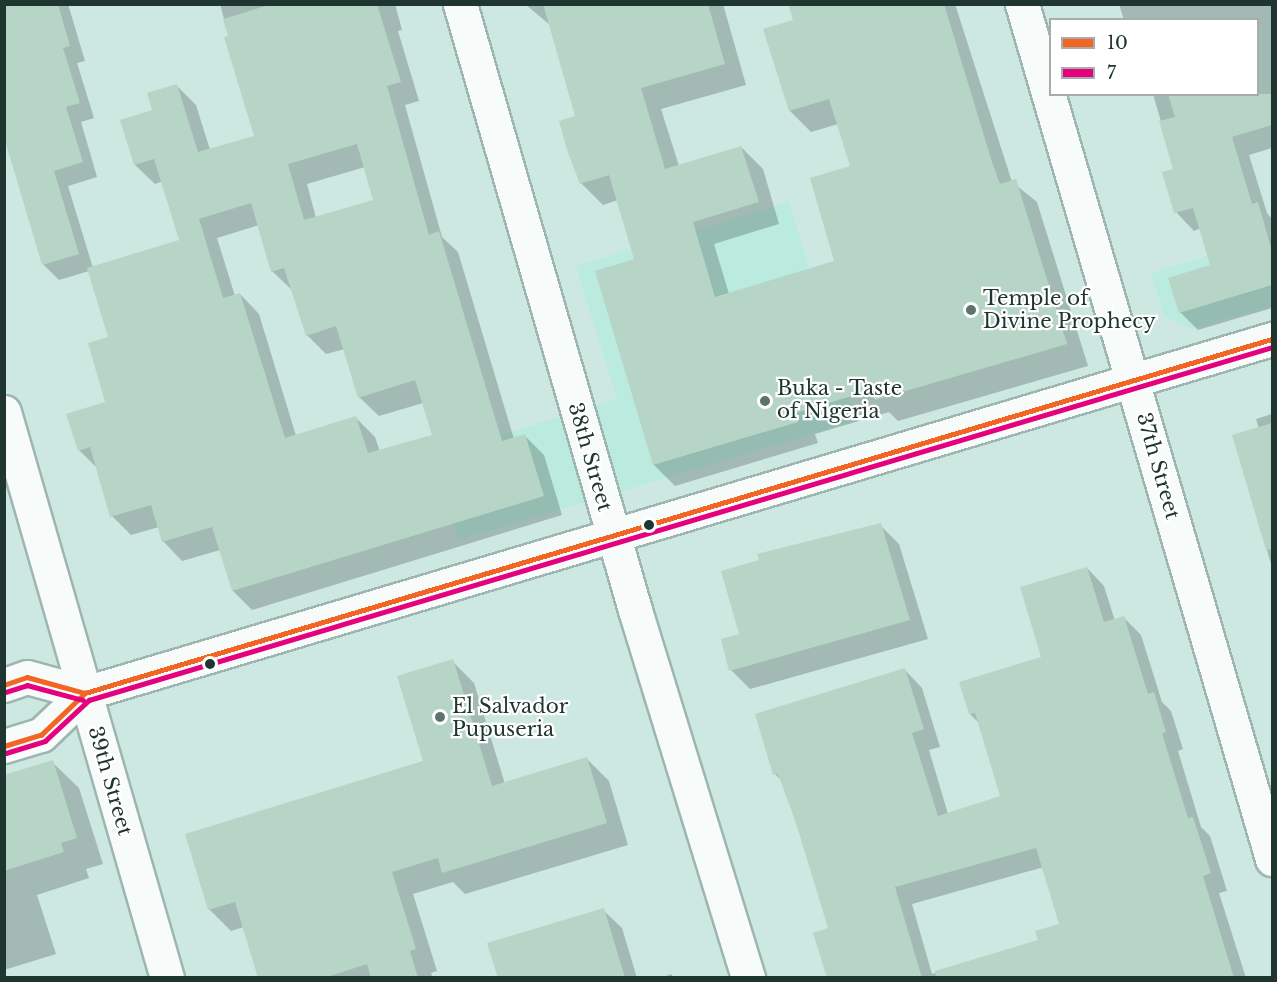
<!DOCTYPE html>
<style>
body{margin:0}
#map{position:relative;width:1277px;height:982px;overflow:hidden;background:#cce8e1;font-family:"Libre Baskerville",serif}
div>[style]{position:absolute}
.built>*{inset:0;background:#baebde}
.shadow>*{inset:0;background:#0003}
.building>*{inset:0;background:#b6d5c7}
.roads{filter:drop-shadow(2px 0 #9eb5b0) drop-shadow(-2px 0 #9eb5b0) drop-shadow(0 2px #9eb5b0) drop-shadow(0 -2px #9eb5b0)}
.minor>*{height:33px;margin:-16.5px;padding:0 16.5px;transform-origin:16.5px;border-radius:16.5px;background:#f7fcfa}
.major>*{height:33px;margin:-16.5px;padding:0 16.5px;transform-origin:16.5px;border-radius:16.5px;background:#f7fcfa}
.bus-1>*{height:4.5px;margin:-2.25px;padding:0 2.25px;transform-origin:2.25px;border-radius:2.25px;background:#f26522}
.bus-2>*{height:4.5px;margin:-2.25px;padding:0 2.25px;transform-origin:2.25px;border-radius:2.25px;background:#e5007d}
.dots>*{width:16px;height:16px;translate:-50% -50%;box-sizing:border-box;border:3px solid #fff;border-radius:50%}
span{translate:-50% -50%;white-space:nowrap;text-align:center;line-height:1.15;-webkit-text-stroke:4.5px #fff;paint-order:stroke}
.poi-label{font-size:20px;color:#1f352f}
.left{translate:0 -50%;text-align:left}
.street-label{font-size:20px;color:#1f352f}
.frame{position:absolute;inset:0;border:6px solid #1f352f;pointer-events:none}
.legend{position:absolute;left:1049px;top:18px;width:210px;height:78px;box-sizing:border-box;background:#fff;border:2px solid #a5aeac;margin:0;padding:8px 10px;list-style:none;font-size:18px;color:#1f352f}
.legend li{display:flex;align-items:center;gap:12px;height:30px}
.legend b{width:30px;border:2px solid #a5aeac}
</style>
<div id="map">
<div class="built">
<i style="clip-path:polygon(789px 202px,856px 421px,458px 540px,433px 456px,617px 399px,576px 266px)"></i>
<i style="clip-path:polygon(1272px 237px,1272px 306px,1193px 329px,1165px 317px,1151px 273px)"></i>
</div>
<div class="shadow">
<i style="clip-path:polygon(evenodd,10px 4px,68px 4px,85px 61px,77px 63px,94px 118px,81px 122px,97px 177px,68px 186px,93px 268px,181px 241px,163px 181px,155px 184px,135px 165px,154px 111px,177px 86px,196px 105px,210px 150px,256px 137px,220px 4px,395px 4px,402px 30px,398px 31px,419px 101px,405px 105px,442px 237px,458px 252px,514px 439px,524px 435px,544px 455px,562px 515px,252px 610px,233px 591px,220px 550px,182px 561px,163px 541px,159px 527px,131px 535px,112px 516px,98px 469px,79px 450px,107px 403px,110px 338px,89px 271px,59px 280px,44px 265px,4px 130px,10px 4px,365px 167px,375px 201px,316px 218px,307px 184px,365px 167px,10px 4px,259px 225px,272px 271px,292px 290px,307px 335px,326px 354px,345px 349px,359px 397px,379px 416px,423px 403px,434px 436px,380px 452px,375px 437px,356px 418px,296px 436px,259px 314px,240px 294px,235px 296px,217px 238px,259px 225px)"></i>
<i style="clip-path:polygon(525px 4px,723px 4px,746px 85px,661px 109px,679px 166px,741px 147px,763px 169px,779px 224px,714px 244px,729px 294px,836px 262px,852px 167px,838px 124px,811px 132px,790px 111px,795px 21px,790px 4px,955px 4px,1012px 182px,1037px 202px,1088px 366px,898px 421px,889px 412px,815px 434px,818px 443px,675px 486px,654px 465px,597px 272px,636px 260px,618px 200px,603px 205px,581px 183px,576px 117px,550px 25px)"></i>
<i style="clip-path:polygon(1119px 4px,1272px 4px,1272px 148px,1249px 155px,1267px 213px,1272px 219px,1272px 308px,1198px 330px,1180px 312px,1212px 266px,1201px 228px,1194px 231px,1176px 212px,1175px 170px,1153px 94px,1258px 94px,1258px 20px,1124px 20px)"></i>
<i style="clip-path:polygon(1272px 414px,1272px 567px,1233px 436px,1259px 429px,1256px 419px)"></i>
<i style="clip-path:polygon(880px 525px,899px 544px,928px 639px,750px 689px,731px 670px,761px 561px,759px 555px)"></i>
<i style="clip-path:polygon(evenodd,1087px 568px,1104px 586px,1115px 621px,1124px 618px,1141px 635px,1162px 702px,1171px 711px,1183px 749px,1178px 751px,1201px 827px,1210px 836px,1227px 891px,1219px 893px,1246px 978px,829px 978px,830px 929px,783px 782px,775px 774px,905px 670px,922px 688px,940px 747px,929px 750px,948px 814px,1002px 797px,979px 723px,970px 714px,1043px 658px,1087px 568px,1044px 867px,1061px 925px,1040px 941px,932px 974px,912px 904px,1044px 867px)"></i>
<i style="clip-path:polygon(452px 661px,474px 683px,505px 784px,587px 759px,609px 781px,628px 845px,465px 894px,453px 882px,413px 894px,437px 971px,431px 973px,433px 978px,259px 978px,244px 927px,231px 931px,209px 909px,425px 762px)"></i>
<i style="clip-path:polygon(52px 762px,79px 788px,103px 864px,86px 869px,89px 878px,37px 895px,56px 954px,4px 970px,4px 776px)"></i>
<i style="clip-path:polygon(603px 910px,622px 928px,637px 978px,499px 978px)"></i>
<i style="clip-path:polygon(671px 974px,674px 978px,661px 978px)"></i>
</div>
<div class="building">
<i style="clip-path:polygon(4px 4px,58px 4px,70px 46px,63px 48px,80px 103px,66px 107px,83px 162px,54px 171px,79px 254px,42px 265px,4px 137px)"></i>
<i style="clip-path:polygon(evenodd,272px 4px,377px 4px,401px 82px,387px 86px,429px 235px,439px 231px,502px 441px,525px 434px,544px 496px,232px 591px,212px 527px,162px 542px,151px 505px,110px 517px,90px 447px,78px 451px,66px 414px,105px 402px,88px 343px,108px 337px,87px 268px,179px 240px,154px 159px,134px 165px,120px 120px,152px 110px,147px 93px,177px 84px,198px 152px,254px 136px,224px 37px,228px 36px,223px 19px,272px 4px,357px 144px,373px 200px,304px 220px,288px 164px,357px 144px,272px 4px,251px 203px,271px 272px,284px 268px,306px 336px,336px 326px,358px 398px,415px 380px,432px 435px,368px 453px,356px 416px,285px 438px,240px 293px,223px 298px,199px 219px,251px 203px)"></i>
<i style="clip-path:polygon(543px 4px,708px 4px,725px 64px,641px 88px,665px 169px,741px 146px,759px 202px,693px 222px,715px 297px,834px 261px,810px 178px,850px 166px,829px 99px,789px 111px,763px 29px,793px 20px,788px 4px,944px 4px,992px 162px,1000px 184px,1016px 179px,1067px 344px,875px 400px,872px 390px,795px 413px,798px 422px,653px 465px,595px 271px,634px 259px,609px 175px,580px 184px,567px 150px,559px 121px,575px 116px)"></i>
<i style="clip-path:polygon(1168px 94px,1272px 94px,1272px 125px,1232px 137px,1252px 204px,1258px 202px,1272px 251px,1272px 285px,1179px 313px,1168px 278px,1210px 265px,1193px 208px,1174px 213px,1162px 172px,1173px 169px,1159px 121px,1175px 117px)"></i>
<i style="clip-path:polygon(1272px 423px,1272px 549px,1266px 550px,1232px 435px)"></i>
<i style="clip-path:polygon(881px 523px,910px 620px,729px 671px,721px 639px,739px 634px,721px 571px,759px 560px,757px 554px)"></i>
<i style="clip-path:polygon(1087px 567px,1104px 622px,1124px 616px,1148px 694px,1154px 692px,1166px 732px,1162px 733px,1188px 818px,1193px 817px,1211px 873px,1203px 876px,1234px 978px,936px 978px,935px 971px,1038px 940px,1035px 931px,1059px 924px,1036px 848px,895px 887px,922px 978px,827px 978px,813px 933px,828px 928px,796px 823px,778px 774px,773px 775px,755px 714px,905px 668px,924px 729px,912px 733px,938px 816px,1000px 796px,975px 713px,969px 714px,959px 682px,1041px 657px,1020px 587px)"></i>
<i style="clip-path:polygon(453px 659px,492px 786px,587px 757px,607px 823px,442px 873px,438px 858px,392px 872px,416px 949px,410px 951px,418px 978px,371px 978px,367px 964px,324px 978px,258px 978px,235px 902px,208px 910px,185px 834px,423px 761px,397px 676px)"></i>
<i style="clip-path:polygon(53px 760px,77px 838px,61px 843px,64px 852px,4px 871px,4px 775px)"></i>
<i style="clip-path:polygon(604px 908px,625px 978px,498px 978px,487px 943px)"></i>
</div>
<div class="roads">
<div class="minor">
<i style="left:460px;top:4px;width:631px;rotate:73.89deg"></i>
<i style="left:635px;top:610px;width:385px;rotate:72.9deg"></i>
<i style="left:1022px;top:4px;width:891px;rotate:73.7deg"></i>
<i style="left:4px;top:412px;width:589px;rotate:73.93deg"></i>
</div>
<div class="major">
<i style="left:4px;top:685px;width:24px;rotate:-19deg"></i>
<i style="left:27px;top:677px;width:60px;rotate:15.4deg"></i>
<i style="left:4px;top:746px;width:39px;rotate:-17deg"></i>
<i style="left:41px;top:735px;width:61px;rotate:-43.7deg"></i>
<i style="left:85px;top:693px;width:1239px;rotate:-16.61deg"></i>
</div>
</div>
<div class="bus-1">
<i style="left:4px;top:685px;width:24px;rotate:-19deg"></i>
<i style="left:27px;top:677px;width:60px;rotate:15.4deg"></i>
<i style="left:4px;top:746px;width:39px;rotate:-17deg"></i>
<i style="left:41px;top:735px;width:61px;rotate:-43.7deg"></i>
<i style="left:85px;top:693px;width:1239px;rotate:-16.61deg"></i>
</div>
<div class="bus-2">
<i style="left:6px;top:692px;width:22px;rotate:-18deg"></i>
<i style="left:27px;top:685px;width:58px;rotate:15deg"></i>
<i style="left:6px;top:753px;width:41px;rotate:-17.1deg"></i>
<i style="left:45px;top:741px;width:60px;rotate:-43deg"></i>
<i style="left:89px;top:700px;width:1235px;rotate:-16.61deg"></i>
</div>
<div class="dots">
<i style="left:971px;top:310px;background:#5c746d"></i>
<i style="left:765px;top:401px;background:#5c746d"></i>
<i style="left:649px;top:525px;background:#1f352f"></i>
<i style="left:210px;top:664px;background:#1f352f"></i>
<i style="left:440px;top:717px;background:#5c746d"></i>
</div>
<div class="poi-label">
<span class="left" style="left:983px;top:310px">Temple of<br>Divine Prophecy</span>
<span class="left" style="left:777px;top:400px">Buka - Taste<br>of Nigeria</span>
<span class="left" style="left:452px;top:718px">El Salvador<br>Pupuseria</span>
</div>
<div class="street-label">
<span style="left:590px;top:457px;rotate:74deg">38th Street</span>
<span style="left:1158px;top:466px;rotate:74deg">37th Street</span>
<span style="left:110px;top:781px;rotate:74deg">39th Street</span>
</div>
<div class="frame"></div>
<ul class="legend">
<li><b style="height:8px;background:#f26522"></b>10</li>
<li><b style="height:8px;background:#e5007d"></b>7</li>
</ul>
</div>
